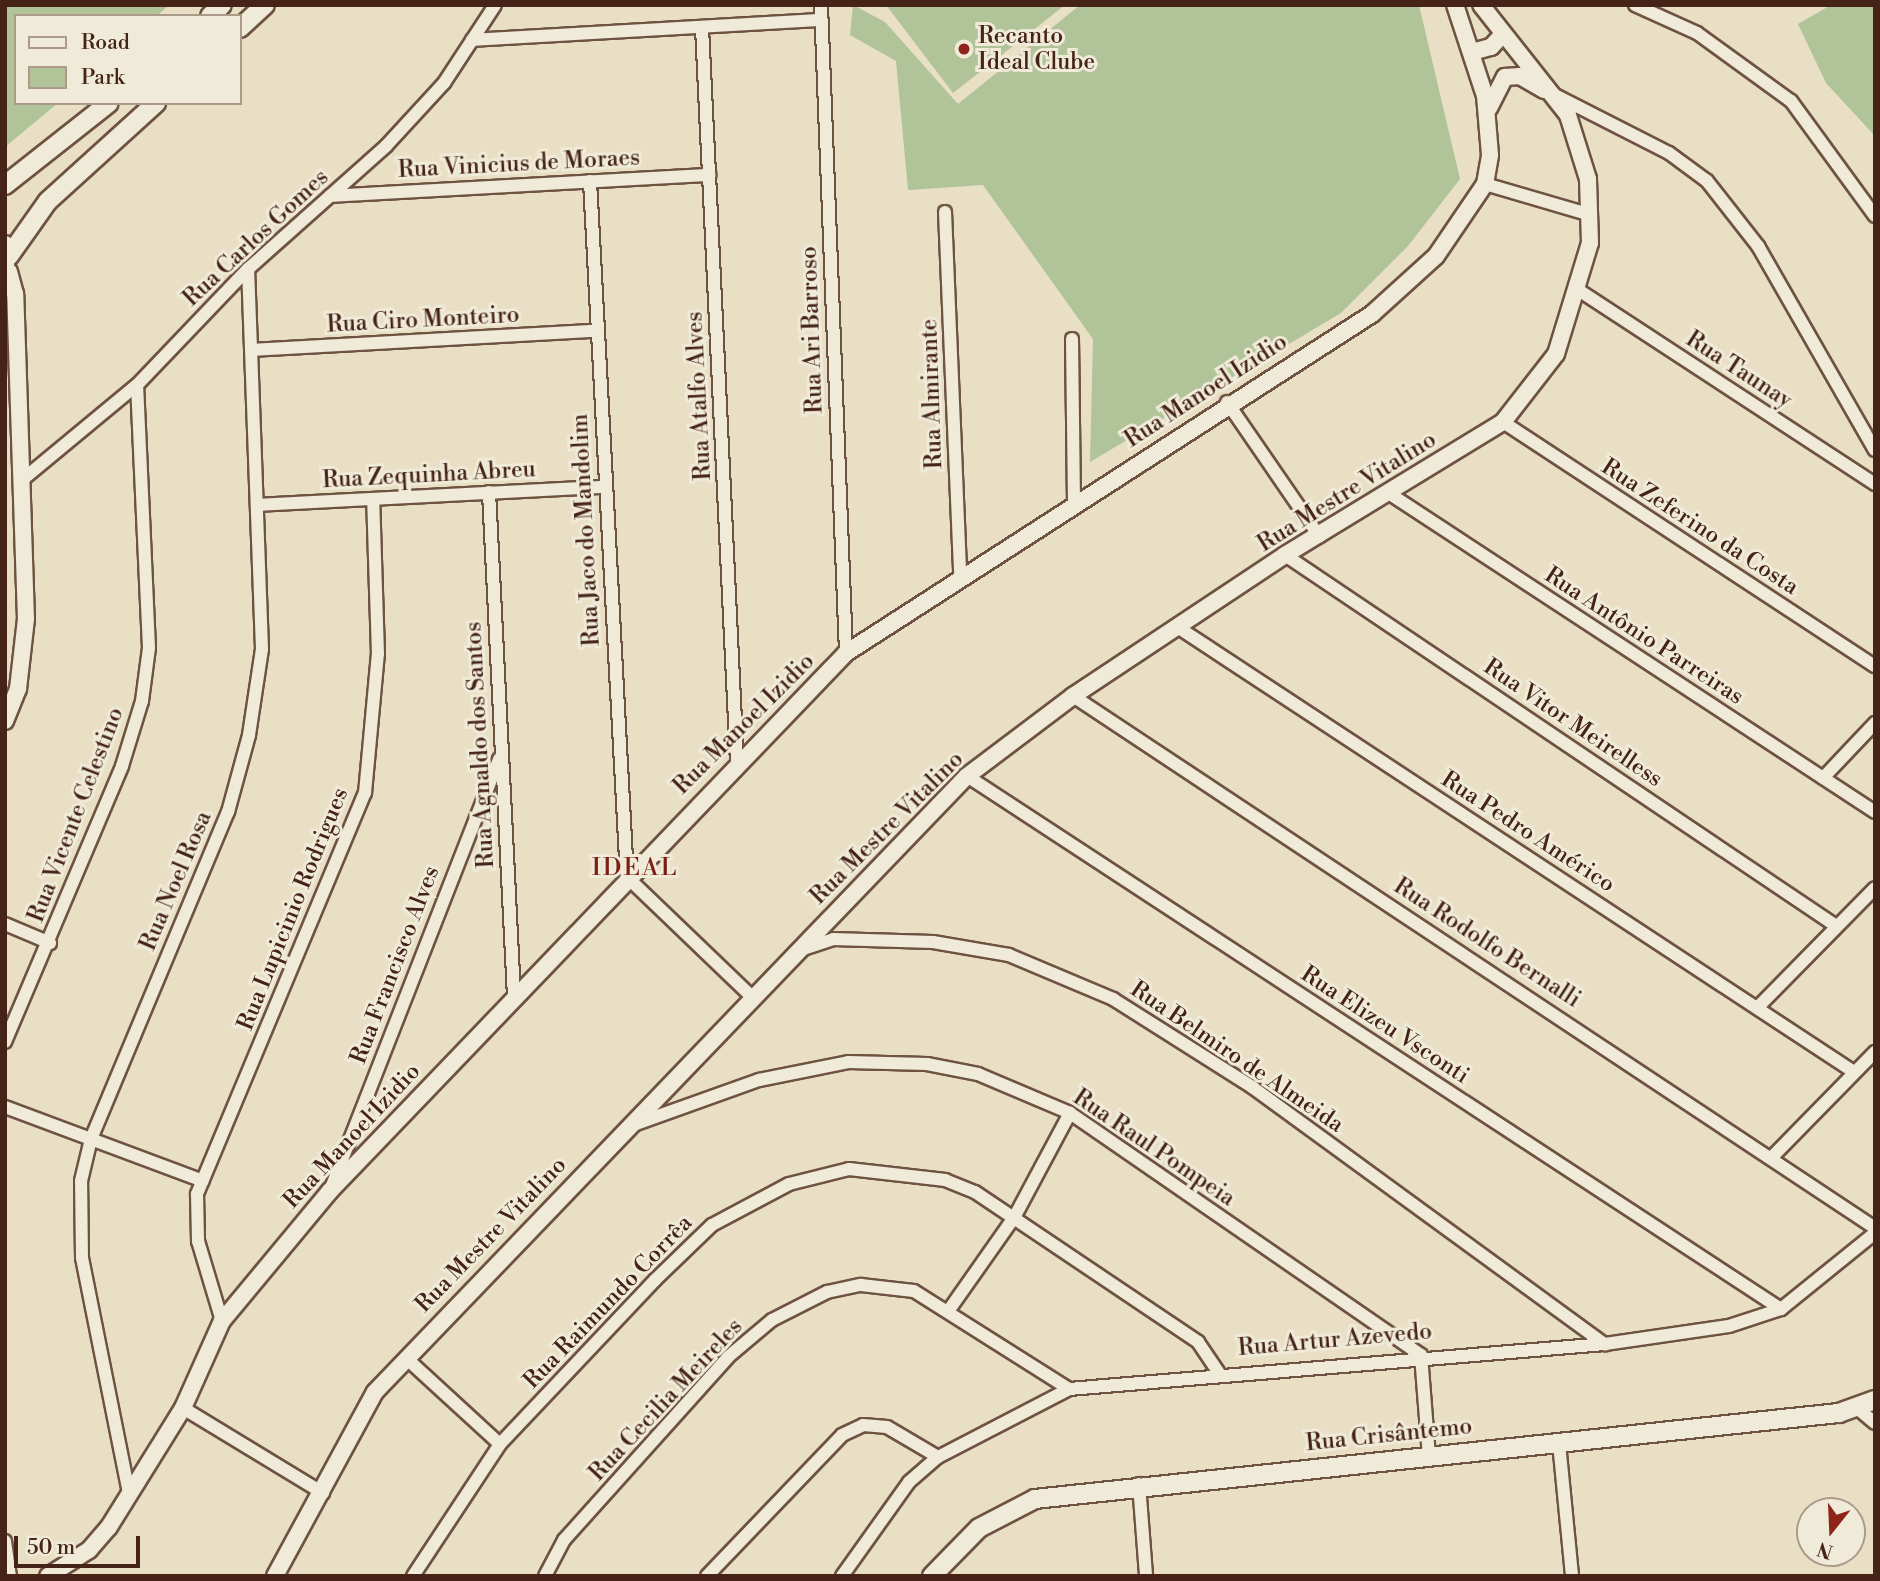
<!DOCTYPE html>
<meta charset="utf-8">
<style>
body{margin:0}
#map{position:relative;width:1880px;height:1581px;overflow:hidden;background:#e8dfc4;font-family:"Libre Bodoni",serif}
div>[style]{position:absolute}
.green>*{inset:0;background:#b0c399}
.roads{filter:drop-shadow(2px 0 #6e5242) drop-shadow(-2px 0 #6e5242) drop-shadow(0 2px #6e5242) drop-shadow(0 -2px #6e5242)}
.minor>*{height:12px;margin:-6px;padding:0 6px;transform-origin:6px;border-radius:6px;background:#f0ead9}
.tertiary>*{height:16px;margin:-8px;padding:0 8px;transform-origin:8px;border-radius:8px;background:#f0ead9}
.secondary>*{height:18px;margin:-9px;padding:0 9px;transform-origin:9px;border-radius:9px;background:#f0ead9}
.dots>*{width:19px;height:19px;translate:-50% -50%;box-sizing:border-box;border:4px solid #f0ead9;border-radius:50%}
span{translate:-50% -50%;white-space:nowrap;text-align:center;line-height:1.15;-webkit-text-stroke:6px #f0ead9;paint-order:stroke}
.poi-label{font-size:23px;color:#452316}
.left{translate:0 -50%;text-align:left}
.street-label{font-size:23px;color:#452316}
.neighbourhood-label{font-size:24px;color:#7a1f14;letter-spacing:2px}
.frame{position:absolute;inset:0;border:7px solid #452316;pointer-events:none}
.legend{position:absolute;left:14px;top:14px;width:228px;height:91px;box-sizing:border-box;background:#f0ead9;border:2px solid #ac9a8b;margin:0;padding:9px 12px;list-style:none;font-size:21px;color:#452316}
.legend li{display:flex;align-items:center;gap:14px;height:35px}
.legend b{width:35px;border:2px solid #ac9a8b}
.north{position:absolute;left:1796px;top:1497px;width:70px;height:70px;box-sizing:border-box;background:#f0ead9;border:2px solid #ac9a8b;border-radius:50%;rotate:198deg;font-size:19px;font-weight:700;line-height:28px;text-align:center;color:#452316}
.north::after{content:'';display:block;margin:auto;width:24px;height:32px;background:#8f2418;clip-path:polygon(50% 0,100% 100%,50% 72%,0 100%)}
.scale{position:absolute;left:14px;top:1536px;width:126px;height:32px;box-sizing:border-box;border:4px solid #452316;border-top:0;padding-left:9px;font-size:21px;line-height:24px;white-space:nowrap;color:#452316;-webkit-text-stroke:5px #f0ead9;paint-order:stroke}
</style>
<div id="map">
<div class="green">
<i style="clip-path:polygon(5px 5px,169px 5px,157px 16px,16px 16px,16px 103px,58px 103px,5px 147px)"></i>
<i style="clip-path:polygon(853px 5px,885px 22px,958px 104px,1080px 5px,1419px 5px,1460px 179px,1408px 246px,1341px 313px,1090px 462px,1093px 339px,983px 185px,908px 190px,896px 61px,850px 35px)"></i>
<i style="clip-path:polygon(886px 5px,1065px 5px,953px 93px)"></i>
<i style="clip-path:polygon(1831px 5px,1875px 5px,1875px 136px,1826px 83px,1798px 24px)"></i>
</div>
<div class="roads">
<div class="minor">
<i style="left:821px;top:5px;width:648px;rotate:87.79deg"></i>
<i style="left:1635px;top:5px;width:68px;rotate:24.3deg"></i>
<i style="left:1697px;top:33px;width:116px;rotate:35.9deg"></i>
<i style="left:1791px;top:101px;width:142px;rotate:53.9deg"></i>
<i style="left:702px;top:27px;width:737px;rotate:87.28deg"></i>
<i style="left:472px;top:40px;width:350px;rotate:-3.3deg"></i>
<i style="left:1553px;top:94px;width:130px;rotate:27deg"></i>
<i style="left:1669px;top:153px;width:47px;rotate:36.4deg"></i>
<i style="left:1707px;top:181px;width:83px;rotate:51.9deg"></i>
<i style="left:1758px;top:246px;width:235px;rotate:60.2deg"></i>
<i style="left:590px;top:181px;width:697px;rotate:86.96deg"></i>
<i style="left:627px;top:877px;width:170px;rotate:43.8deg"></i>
<i style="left:1485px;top:184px;width:110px;rotate:16.3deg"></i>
<i style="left:330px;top:196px;width:380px;rotate:-3.2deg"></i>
<i style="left:945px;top:212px;width:363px;rotate:87.6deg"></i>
<i style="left:1580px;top:291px;width:353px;rotate:33.2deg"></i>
<i style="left:1072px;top:339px;width:166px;rotate:89.3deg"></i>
<i style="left:252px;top:350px;width:346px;rotate:-3.2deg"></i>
<i style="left:1227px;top:402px;width:163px;rotate:55.5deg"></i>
<i style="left:1503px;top:422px;width:445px;rotate:33.3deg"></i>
<i style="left:22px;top:480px;width:149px;rotate:-39.6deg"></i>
<i style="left:137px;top:385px;width:161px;rotate:-46.3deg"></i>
<i style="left:248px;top:269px;width:185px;rotate:-41.7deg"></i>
<i style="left:386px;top:146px;width:86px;rotate:-47.4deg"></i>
<i style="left:444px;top:83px;width:93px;rotate:-56.8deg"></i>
<i style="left:489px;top:492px;width:505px;rotate:87.16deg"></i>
<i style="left:1390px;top:494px;width:580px;rotate:33.25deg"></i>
<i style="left:257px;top:505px;width:347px;rotate:-3deg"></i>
<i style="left:1285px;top:555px;width:664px;rotate:33.95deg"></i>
<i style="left:1179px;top:628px;width:808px;rotate:33.34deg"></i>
<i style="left:1073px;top:696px;width:962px;rotate:33.56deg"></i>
<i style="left:967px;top:776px;width:973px;rotate:33.22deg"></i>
<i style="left:1823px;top:778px;width:76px;rotate:-46.6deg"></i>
<i style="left:5px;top:924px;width:49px;rotate:22.9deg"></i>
<i style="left:803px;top:949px;width:32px;rotate:-18deg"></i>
<i style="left:833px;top:939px;width:100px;rotate:1.7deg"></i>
<i style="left:933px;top:942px;width:77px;rotate:9.7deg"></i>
<i style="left:1009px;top:955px;width:113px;rotate:22.9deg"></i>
<i style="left:1113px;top:999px;width:165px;rotate:32.3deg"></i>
<i style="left:1252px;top:1087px;width:437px;rotate:36.1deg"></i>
<i style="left:1757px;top:1008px;width:168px;rotate:-45.5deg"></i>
<i style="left:5px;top:1042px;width:300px;rotate:-67deg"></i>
<i style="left:122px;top:766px;width:68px;rotate:-72.9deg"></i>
<i style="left:142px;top:701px;width:53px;rotate:-82.5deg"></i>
<i style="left:149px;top:648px;width:263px;rotate:-92.6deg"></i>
<i style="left:5px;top:1107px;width:211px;rotate:20.5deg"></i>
<i style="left:633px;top:1125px;width:134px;rotate:-19.7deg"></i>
<i style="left:759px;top:1080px;width:91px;rotate:-11.4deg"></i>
<i style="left:848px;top:1062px;width:79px;rotate:1.5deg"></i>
<i style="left:927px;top:1064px;width:52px;rotate:11.1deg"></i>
<i style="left:978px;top:1074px;width:100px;rotate:23deg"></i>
<i style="left:1070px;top:1113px;width:426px;rotate:34.6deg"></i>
<i style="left:1421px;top:1355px;width:101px;rotate:85.5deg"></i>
<i style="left:1773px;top:1156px;width:146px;rotate:-45.6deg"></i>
<i style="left:331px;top:1188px;width:461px;rotate:-68.6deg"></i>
<i style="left:949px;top:1310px;width:115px;rotate:-54.9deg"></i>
<i style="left:1015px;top:1216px;width:117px;rotate:-61.9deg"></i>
<i style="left:222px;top:1321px;width:84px;rotate:-106.7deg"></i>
<i style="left:198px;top:1241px;width:47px;rotate:-91.2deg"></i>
<i style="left:197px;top:1194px;width:435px;rotate:-67.3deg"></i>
<i style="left:365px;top:793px;width:140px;rotate:-84.7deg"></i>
<i style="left:378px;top:654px;width:155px;rotate:-91.8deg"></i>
<i style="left:406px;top:1358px;width:127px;rotate:42.5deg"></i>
<i style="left:183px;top:1408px;width:164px;rotate:31.3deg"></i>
<i style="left:1857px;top:1408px;width:23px;rotate:40deg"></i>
<i style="left:1559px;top:1443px;width:134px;rotate:84.4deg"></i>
<i style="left:1139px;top:1484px;width:92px;rotate:85.6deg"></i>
<i style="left:129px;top:1493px;width:240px;rotate:-101.3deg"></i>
<i style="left:82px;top:1258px;width:77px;rotate:-90.7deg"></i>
<i style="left:81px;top:1181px;width:43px;rotate:-76.6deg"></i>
<i style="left:91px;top:1139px;width:355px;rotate:-67.3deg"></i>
<i style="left:228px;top:812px;width:80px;rotate:-74.7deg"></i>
<i style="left:249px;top:735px;width:87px;rotate:-81.4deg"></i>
<i style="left:262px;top:649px;width:380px;rotate:-92.1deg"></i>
<i style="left:5px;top:1541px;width:35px;rotate:82deg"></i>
<i style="left:413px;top:1576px;width:158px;rotate:-56.6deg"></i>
<i style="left:500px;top:1444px;width:226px;rotate:-46.6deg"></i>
<i style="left:655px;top:1280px;width:79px;rotate:-44deg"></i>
<i style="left:712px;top:1225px;width:87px;rotate:-28deg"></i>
<i style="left:789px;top:1184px;width:62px;rotate:-14deg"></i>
<i style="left:849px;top:1169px;width:97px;rotate:6.5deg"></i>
<i style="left:945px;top:1180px;width:32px;rotate:22deg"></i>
<i style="left:975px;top:1192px;width:269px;rotate:33.9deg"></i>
<i style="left:1198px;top:1342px;width:37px;rotate:56deg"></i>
<i style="left:545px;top:1576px;width:41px;rotate:-62.2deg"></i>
<i style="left:564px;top:1540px;width:246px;rotate:-48.1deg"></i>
<i style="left:728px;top:1357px;width:57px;rotate:-40.1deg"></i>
<i style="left:772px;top:1320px;width:62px;rotate:-27deg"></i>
<i style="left:827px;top:1292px;width:35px;rotate:-12deg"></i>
<i style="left:861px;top:1285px;width:53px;rotate:6.5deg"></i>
<i style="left:914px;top:1291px;width:183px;rotate:32.3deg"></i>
<i style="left:707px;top:1576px;width:195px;rotate:-46.2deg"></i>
<i style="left:842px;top:1435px;width:23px;rotate:-25deg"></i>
<i style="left:863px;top:1425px;width:24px;rotate:5deg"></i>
<i style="left:887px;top:1427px;width:59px;rotate:30.5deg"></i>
<i style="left:842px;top:1576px;width:115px;rotate:-54.5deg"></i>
<i style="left:909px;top:1482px;width:38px;rotate:-41deg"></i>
<i style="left:938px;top:1457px;width:148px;rotate:-27.4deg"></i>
<i style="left:1069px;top:1389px;width:538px;rotate:-4.8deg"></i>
<i style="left:1605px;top:1344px;width:125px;rotate:-8.3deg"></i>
<i style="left:1729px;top:1326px;width:55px;rotate:-18.1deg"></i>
<i style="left:1781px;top:1309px;width:121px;rotate:-39deg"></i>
</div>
<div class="tertiary">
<i style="left:1472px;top:52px;width:20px;rotate:-15deg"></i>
<i style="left:1491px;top:47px;width:16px;rotate:-47deg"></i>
<i style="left:1489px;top:108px;width:35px;rotate:-63deg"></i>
<i style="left:1505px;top:77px;width:15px;rotate:-4deg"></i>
<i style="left:1520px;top:76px;width:28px;rotate:30deg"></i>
<i style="left:5px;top:721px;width:35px;rotate:-68deg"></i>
<i style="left:18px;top:689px;width:70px;rotate:-83.5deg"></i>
<i style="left:26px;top:619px;width:325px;rotate:-91.9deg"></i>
<i style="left:15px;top:294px;width:23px;rotate:-105deg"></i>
<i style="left:48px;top:1576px;width:49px;rotate:-32.4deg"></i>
<i style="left:89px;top:1550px;width:30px;rotate:-49deg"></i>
<i style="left:109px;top:1527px;width:140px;rotate:-58.1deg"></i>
<i style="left:183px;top:1408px;width:95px;rotate:-65.9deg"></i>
<i style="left:222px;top:1321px;width:168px;rotate:-50.3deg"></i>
<i style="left:329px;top:1192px;width:747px;rotate:-46.19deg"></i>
<i style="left:846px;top:653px;width:626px;rotate:-32.8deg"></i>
<i style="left:1372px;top:314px;width:86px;rotate:-42.2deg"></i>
<i style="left:1436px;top:256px;width:87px;rotate:-55.8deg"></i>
<i style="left:1485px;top:184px;width:29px;rotate:-80deg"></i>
<i style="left:1490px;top:155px;width:59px;rotate:-94.8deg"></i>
<i style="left:1485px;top:96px;width:96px;rotate:-108.2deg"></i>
<i style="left:275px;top:1576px;width:209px;rotate:-61.5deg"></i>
<i style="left:375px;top:1392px;width:854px;rotate:-46.14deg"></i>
<i style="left:967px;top:776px;width:133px;rotate:-37deg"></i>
<i style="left:1073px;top:696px;width:255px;rotate:-33.6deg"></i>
<i style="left:1285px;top:555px;width:255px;rotate:-31.4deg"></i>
<i style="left:1503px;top:422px;width:86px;rotate:-52.1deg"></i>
<i style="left:1556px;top:354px;width:116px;rotate:-73deg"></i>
<i style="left:1590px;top:243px;width:64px;rotate:-91.8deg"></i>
<i style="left:1588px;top:179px;width:67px;rotate:-107.4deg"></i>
<i style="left:1568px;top:115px;width:140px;rotate:-128.3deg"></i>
</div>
<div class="secondary">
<i style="left:210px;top:16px;width:16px;rotate:-43deg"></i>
<i style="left:240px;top:28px;width:34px;rotate:-43deg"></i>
<i style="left:5px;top:185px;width:132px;rotate:-38.3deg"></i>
<i style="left:9px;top:256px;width:67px;rotate:-54.7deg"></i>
<i style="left:48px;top:201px;width:146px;rotate:-42.2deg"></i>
<i style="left:5px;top:282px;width:37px;rotate:-90deg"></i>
<i style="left:932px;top:1576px;width:67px;rotate:-45.6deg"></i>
<i style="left:979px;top:1528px;width:63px;rotate:-27.4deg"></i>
<i style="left:1035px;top:1499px;width:809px;rotate:-6.11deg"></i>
<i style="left:1839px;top:1413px;width:38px;rotate:-20deg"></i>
</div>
</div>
<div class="dots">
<i style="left:964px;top:49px;background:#8f2418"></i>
</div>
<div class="poi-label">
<span class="left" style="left:978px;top:49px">Recanto<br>Ideal Clube</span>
</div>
<div class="street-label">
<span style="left:519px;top:164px;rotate:-3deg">Rua Vinicius de Moraes</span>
<span style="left:256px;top:238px;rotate:-43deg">Rua Carlos Gomes</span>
<span style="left:423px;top:320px;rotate:-3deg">Rua Ciro Monteiro</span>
<span style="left:812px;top:330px;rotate:-92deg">Rua Ari Barroso</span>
<span style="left:1739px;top:370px;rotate:33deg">Rua Taunay</span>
<span style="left:1206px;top:391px;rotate:-33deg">Rua Manoel Izidio</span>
<span style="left:932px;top:394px;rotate:-92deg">Rua Almirante</span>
<span style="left:699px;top:396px;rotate:-93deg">Rua Atalfo Alves</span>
<span style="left:429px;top:475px;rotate:-3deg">Rua Zequinha Abreu</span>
<span style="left:1347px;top:492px;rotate:-32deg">Rua Mestre Vitalino</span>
<span style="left:1700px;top:527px;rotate:33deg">Rua Zeferino da Costa</span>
<span style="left:586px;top:530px;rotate:-93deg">Rua Jaco do Mandolim</span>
<span style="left:1644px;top:636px;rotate:33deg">Rua Antônio Parreiras</span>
<span style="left:1573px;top:723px;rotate:34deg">Rua Vitor Meirelless</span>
<span style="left:744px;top:724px;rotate:-45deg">Rua Manoel Izidio</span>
<span style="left:480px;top:745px;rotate:-93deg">Rua Agnaldo dos Santos</span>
<span style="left:76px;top:815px;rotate:-69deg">Rua Vicente Celestino</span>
<span style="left:887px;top:828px;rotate:-45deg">Rua Mestre Vitalino</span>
<span style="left:1528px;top:832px;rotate:33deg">Rua Pedro Américo</span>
<span style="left:176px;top:881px;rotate:-67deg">Rua Noel Rosa</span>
<span style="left:293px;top:909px;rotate:-68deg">Rua Lupicinio Rodrigues</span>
<span style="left:1487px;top:943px;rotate:33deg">Rua Rodolfo Bernalli</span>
<span style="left:395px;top:965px;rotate:-69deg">Rua Francisco Alves</span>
<span style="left:1385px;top:1025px;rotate:33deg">Rua Elizeu Vsconti</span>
<span style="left:1237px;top:1057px;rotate:34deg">Rua Belmiro de Almeida</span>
<span style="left:352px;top:1136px;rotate:-47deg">Rua Manoel Izidio</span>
<span style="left:1154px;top:1148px;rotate:34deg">Rua Raul Pompeia</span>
<span style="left:491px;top:1235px;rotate:-46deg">Rua Mestre Vitalino</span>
<span style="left:608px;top:1302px;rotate:-46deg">Rua Raimundo Corrêa</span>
<span style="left:1335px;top:1340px;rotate:-5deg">Rua Artur Azevedo</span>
<span style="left:666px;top:1400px;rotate:-47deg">Rua Cecilia Meireles</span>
<span style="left:1389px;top:1435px;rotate:-6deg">Rua Crisântemo</span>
</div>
<div class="neighbourhood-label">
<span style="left:635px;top:869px">IDEAL</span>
</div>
<div class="frame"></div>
<ul class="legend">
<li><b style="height:9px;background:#f0ead9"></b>Road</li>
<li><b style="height:19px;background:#b0c399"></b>Park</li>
</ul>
<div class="north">N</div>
<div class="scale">50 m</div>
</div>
